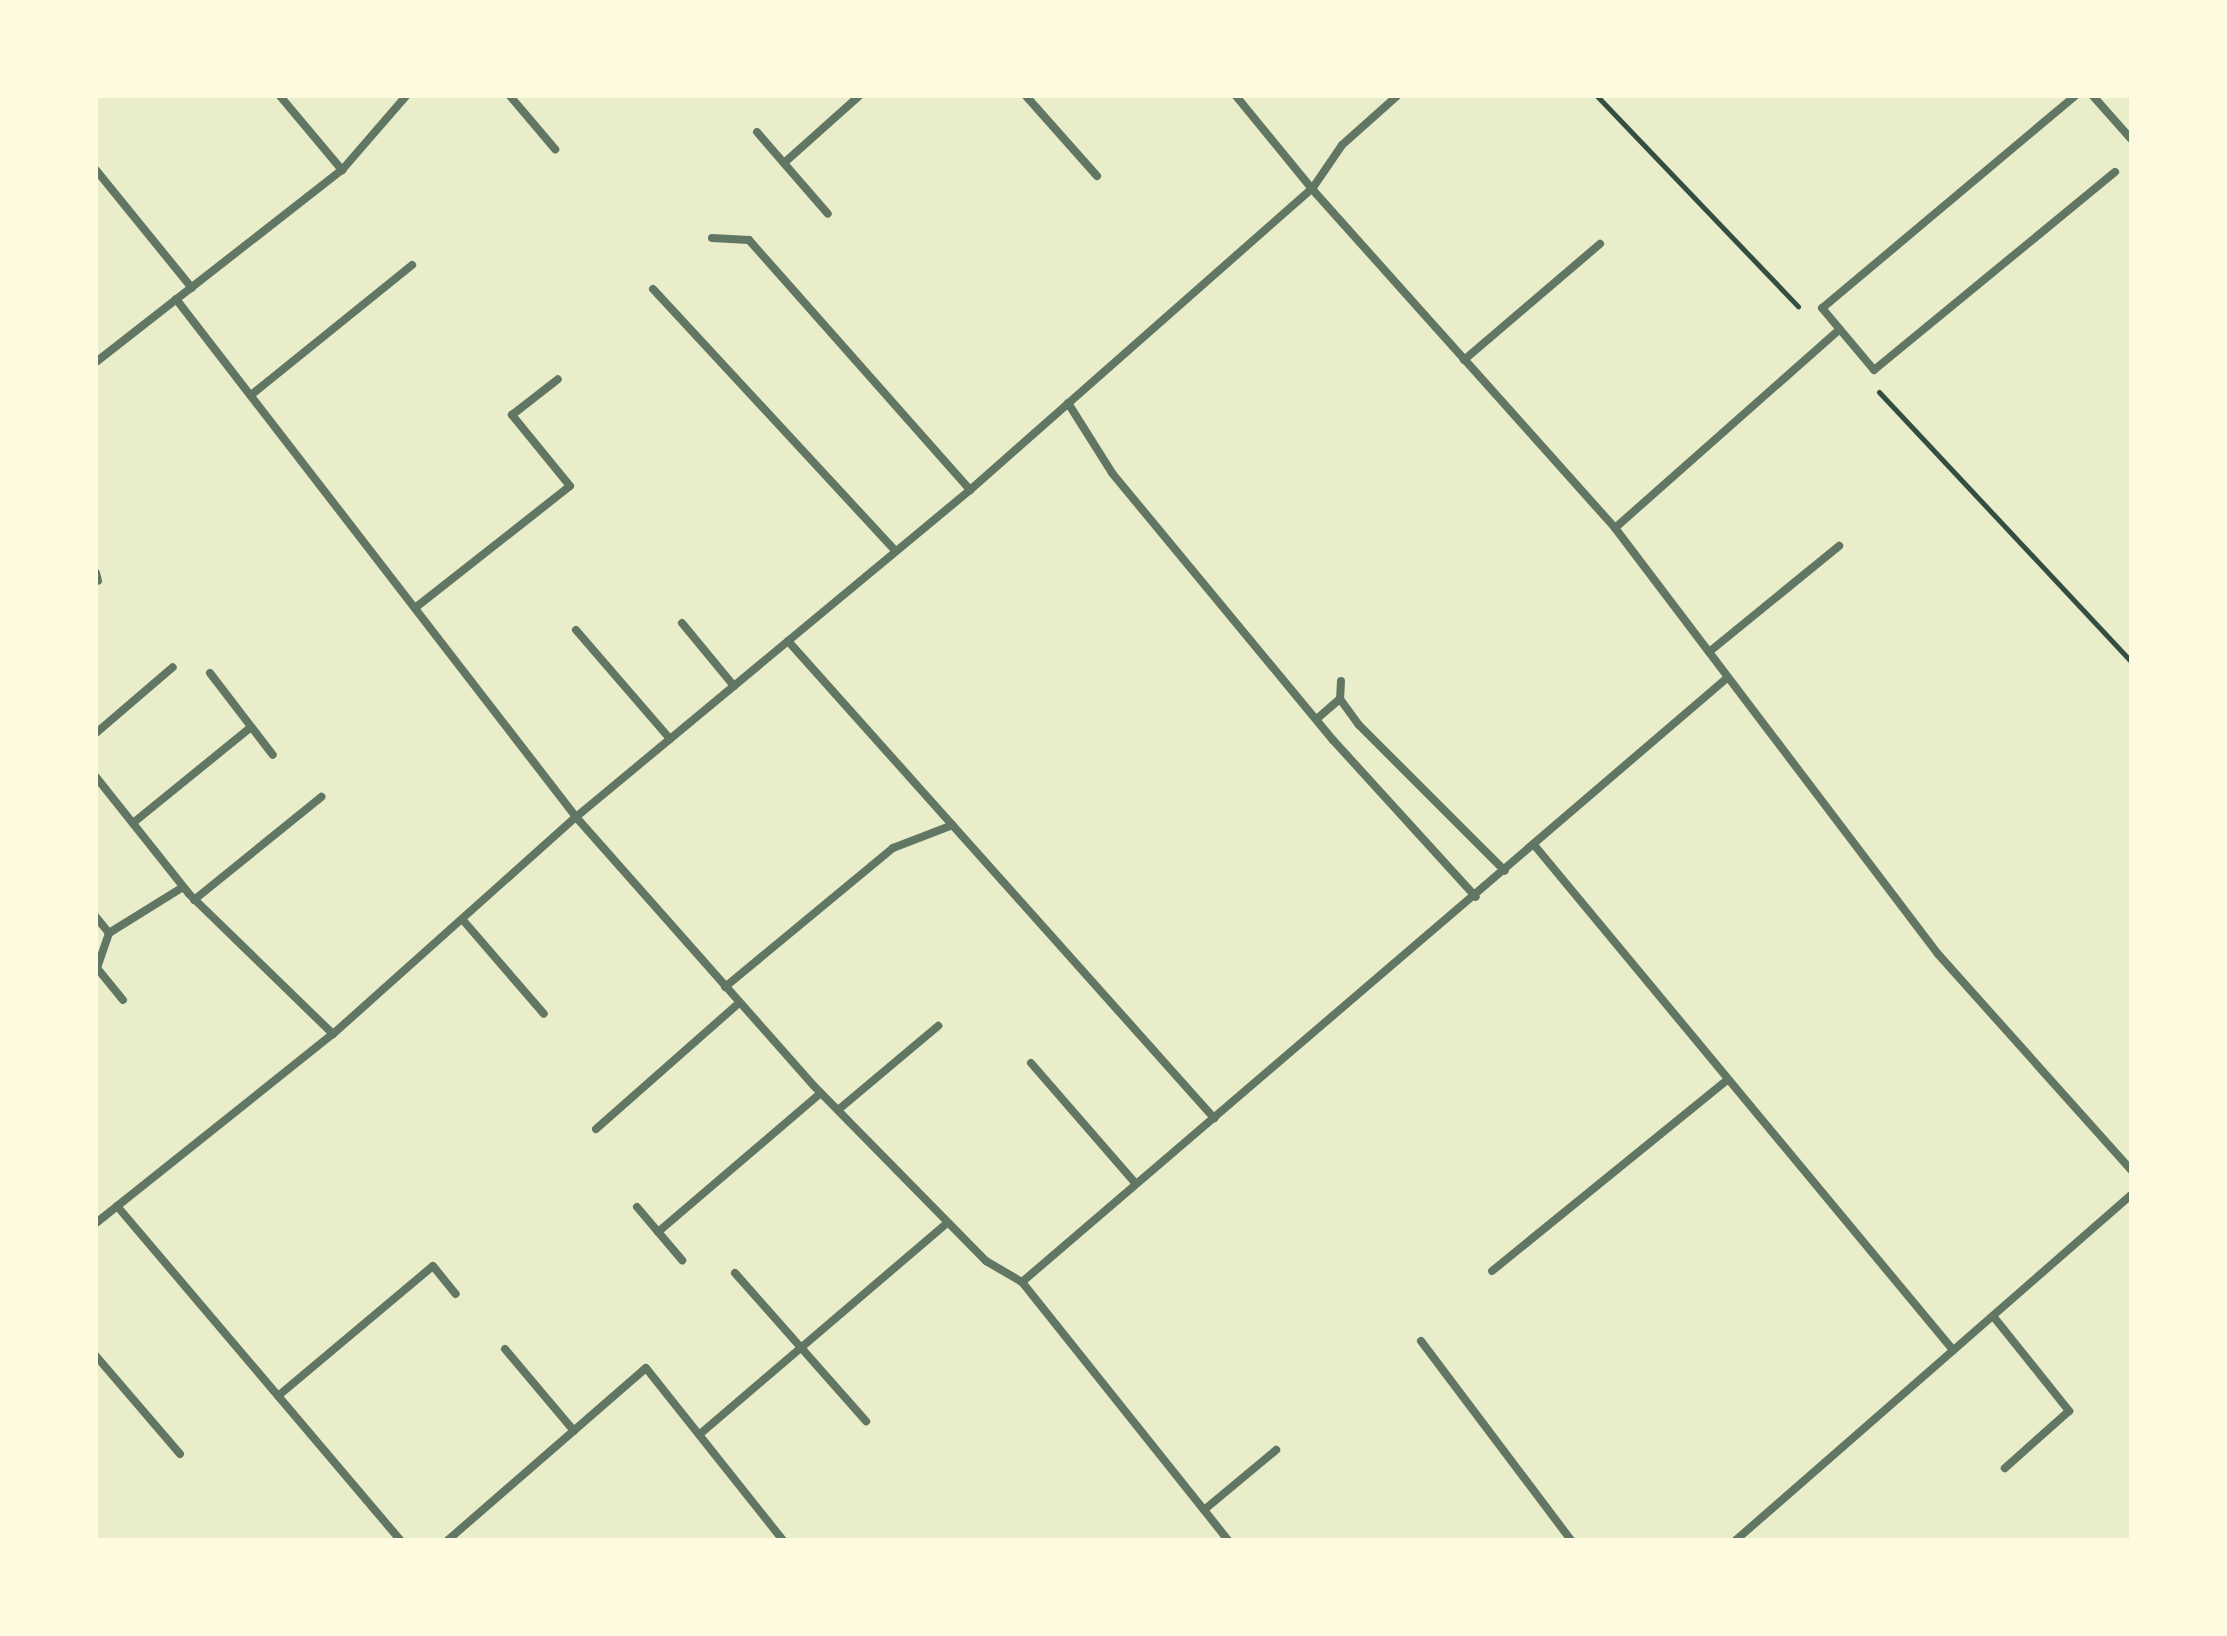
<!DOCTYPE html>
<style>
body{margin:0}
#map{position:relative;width:2227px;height:1636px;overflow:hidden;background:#e9edc9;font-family:Overpass,sans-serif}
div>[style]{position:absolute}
.path>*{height:5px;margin:-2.5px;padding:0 2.5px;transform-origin:2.5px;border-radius:2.5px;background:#344e41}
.minor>*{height:8px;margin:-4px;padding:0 4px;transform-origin:4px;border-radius:4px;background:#617663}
span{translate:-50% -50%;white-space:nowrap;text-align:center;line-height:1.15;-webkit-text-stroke:8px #fefae0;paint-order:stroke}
.frame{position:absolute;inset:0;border:98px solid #fefae0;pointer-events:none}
</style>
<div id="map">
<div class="path">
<i style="left:1597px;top:96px;width:291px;rotate:46.3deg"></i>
<i style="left:1879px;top:392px;width:369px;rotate:46.9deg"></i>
</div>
<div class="minor">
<i style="left:280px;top:96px;width:97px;rotate:50deg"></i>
<i style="left:510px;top:96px;width:70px;rotate:49.7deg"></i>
<i style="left:1026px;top:96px;width:107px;rotate:48.4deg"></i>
<i style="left:1236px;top:96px;width:120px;rotate:50.7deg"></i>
<i style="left:1312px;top:189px;width:455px;rotate:48.2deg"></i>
<i style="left:1615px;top:528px;width:535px;rotate:52.83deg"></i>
<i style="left:1938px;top:954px;width:290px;rotate:48.2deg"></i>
<i style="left:2075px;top:96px;width:330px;rotate:140deg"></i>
<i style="left:1822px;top:308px;width:81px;rotate:50deg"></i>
<i style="left:1874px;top:370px;width:312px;rotate:-39.4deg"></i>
<i style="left:2093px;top:96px;width:57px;rotate:48.5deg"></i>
<i style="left:757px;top:132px;width:108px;rotate:49.1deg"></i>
<i style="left:784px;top:163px;width:101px;rotate:-41.8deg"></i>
<i style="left:96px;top:170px;width:152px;rotate:50.9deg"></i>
<i style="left:712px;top:238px;width:37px;rotate:3deg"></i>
<i style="left:749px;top:240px;width:334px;rotate:48.5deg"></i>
<i style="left:653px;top:289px;width:357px;rotate:47.2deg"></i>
<i style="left:176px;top:299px;width:654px;rotate:52.32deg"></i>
<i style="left:576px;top:817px;width:359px;rotate:48.5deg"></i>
<i style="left:814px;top:1086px;width:245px;rotate:45.5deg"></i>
<i style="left:986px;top:1261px;width:42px;rotate:30.3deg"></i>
<i style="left:1022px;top:1282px;width:330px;rotate:51.4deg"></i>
<i style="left:1464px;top:360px;width:179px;rotate:-40.5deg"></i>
<i style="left:96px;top:362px;width:312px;rotate:-38deg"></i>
<i style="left:342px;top:170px;width:98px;rotate:-49.1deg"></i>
<i style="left:251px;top:395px;width:207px;rotate:-38.9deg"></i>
<i style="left:1068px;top:403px;width:83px;rotate:57.8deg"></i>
<i style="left:1112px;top:473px;width:347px;rotate:50.4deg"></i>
<i style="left:1333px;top:740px;width:212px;rotate:47.7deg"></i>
<i style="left:1615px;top:528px;width:300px;rotate:-41.5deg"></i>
<i style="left:96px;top:573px;width:8px;rotate:76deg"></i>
<i style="left:415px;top:608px;width:197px;rotate:-38.2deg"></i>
<i style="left:570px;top:486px;width:92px;rotate:-129.2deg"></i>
<i style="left:512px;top:415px;width:58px;rotate:-38deg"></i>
<i style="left:682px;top:623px;width:82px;rotate:50.5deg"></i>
<i style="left:576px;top:630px;width:144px;rotate:49.2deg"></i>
<i style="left:788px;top:641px;width:640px;rotate:48.23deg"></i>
<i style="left:1709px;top:652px;width:168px;rotate:-39.2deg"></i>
<i style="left:210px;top:673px;width:103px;rotate:52.5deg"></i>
<i style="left:1341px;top:681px;width:18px;rotate:93deg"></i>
<i style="left:1340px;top:699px;width:32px;rotate:54deg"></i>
<i style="left:1359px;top:725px;width:206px;rotate:45deg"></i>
<i style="left:1319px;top:717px;width:28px;rotate:-41deg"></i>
<i style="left:96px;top:733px;width:101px;rotate:-40.6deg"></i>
<i style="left:96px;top:777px;width:149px;rotate:51.5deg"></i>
<i style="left:189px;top:894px;width:201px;rotate:44.2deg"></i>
<i style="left:133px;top:823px;width:152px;rotate:-39.1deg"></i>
<i style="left:1535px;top:846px;width:655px;rotate:50.33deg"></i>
<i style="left:194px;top:900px;width:164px;rotate:-39deg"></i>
<i style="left:96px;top:917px;width:21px;rotate:51deg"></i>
<i style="left:462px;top:919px;width:125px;rotate:49.2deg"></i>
<i style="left:725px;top:987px;width:218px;rotate:-39.6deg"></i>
<i style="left:893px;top:848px;width:64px;rotate:-21deg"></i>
<i style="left:123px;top:1000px;width:41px;rotate:-129.1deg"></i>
<i style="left:97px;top:968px;width:37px;rotate:-71deg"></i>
<i style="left:109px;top:933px;width:87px;rotate:-31.9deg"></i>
<i style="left:1031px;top:1063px;width:160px;rotate:49deg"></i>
<i style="left:838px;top:1110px;width:131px;rotate:-40deg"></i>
<i style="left:596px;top:1129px;width:191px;rotate:-41.4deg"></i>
<i style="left:117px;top:1206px;width:438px;rotate:49.7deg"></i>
<i style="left:637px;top:1207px;width:70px;rotate:49.7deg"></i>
<i style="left:96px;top:1223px;width:303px;rotate:-38.6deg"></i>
<i style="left:333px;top:1034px;width:326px;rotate:-41.8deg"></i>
<i style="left:576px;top:817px;width:512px;rotate:-39.69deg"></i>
<i style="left:970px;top:490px;width:456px;rotate:-41.4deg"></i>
<i style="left:1312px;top:189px;width:53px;rotate:-55.7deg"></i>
<i style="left:1342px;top:145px;width:74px;rotate:-41.7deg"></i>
<i style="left:658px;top:1232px;width:214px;rotate:-40.5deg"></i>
<i style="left:1492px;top:1271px;width:304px;rotate:-39.1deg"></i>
<i style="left:735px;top:1273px;width:198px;rotate:48.5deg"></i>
<i style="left:1022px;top:1282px;width:928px;rotate:-40.59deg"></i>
<i style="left:1993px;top:1316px;width:122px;rotate:51.3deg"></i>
<i style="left:2069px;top:1411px;width:86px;rotate:138.3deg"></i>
<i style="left:1421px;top:1341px;width:249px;rotate:53deg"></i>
<i style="left:505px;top:1349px;width:107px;rotate:49.9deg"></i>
<i style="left:96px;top:1356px;width:129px;rotate:49.4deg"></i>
<i style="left:278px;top:1396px;width:202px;rotate:-40deg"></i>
<i style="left:433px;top:1266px;width:36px;rotate:51deg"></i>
<i style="left:700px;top:1434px;width:325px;rotate:-40.5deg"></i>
<i style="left:1204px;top:1510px;width:94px;rotate:-39.8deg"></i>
<i style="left:448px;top:1540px;width:262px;rotate:-41deg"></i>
<i style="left:646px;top:1368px;width:220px;rotate:51.5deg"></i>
<i style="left:1736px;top:1540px;width:524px;rotate:-41.13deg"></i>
</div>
<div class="frame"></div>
</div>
